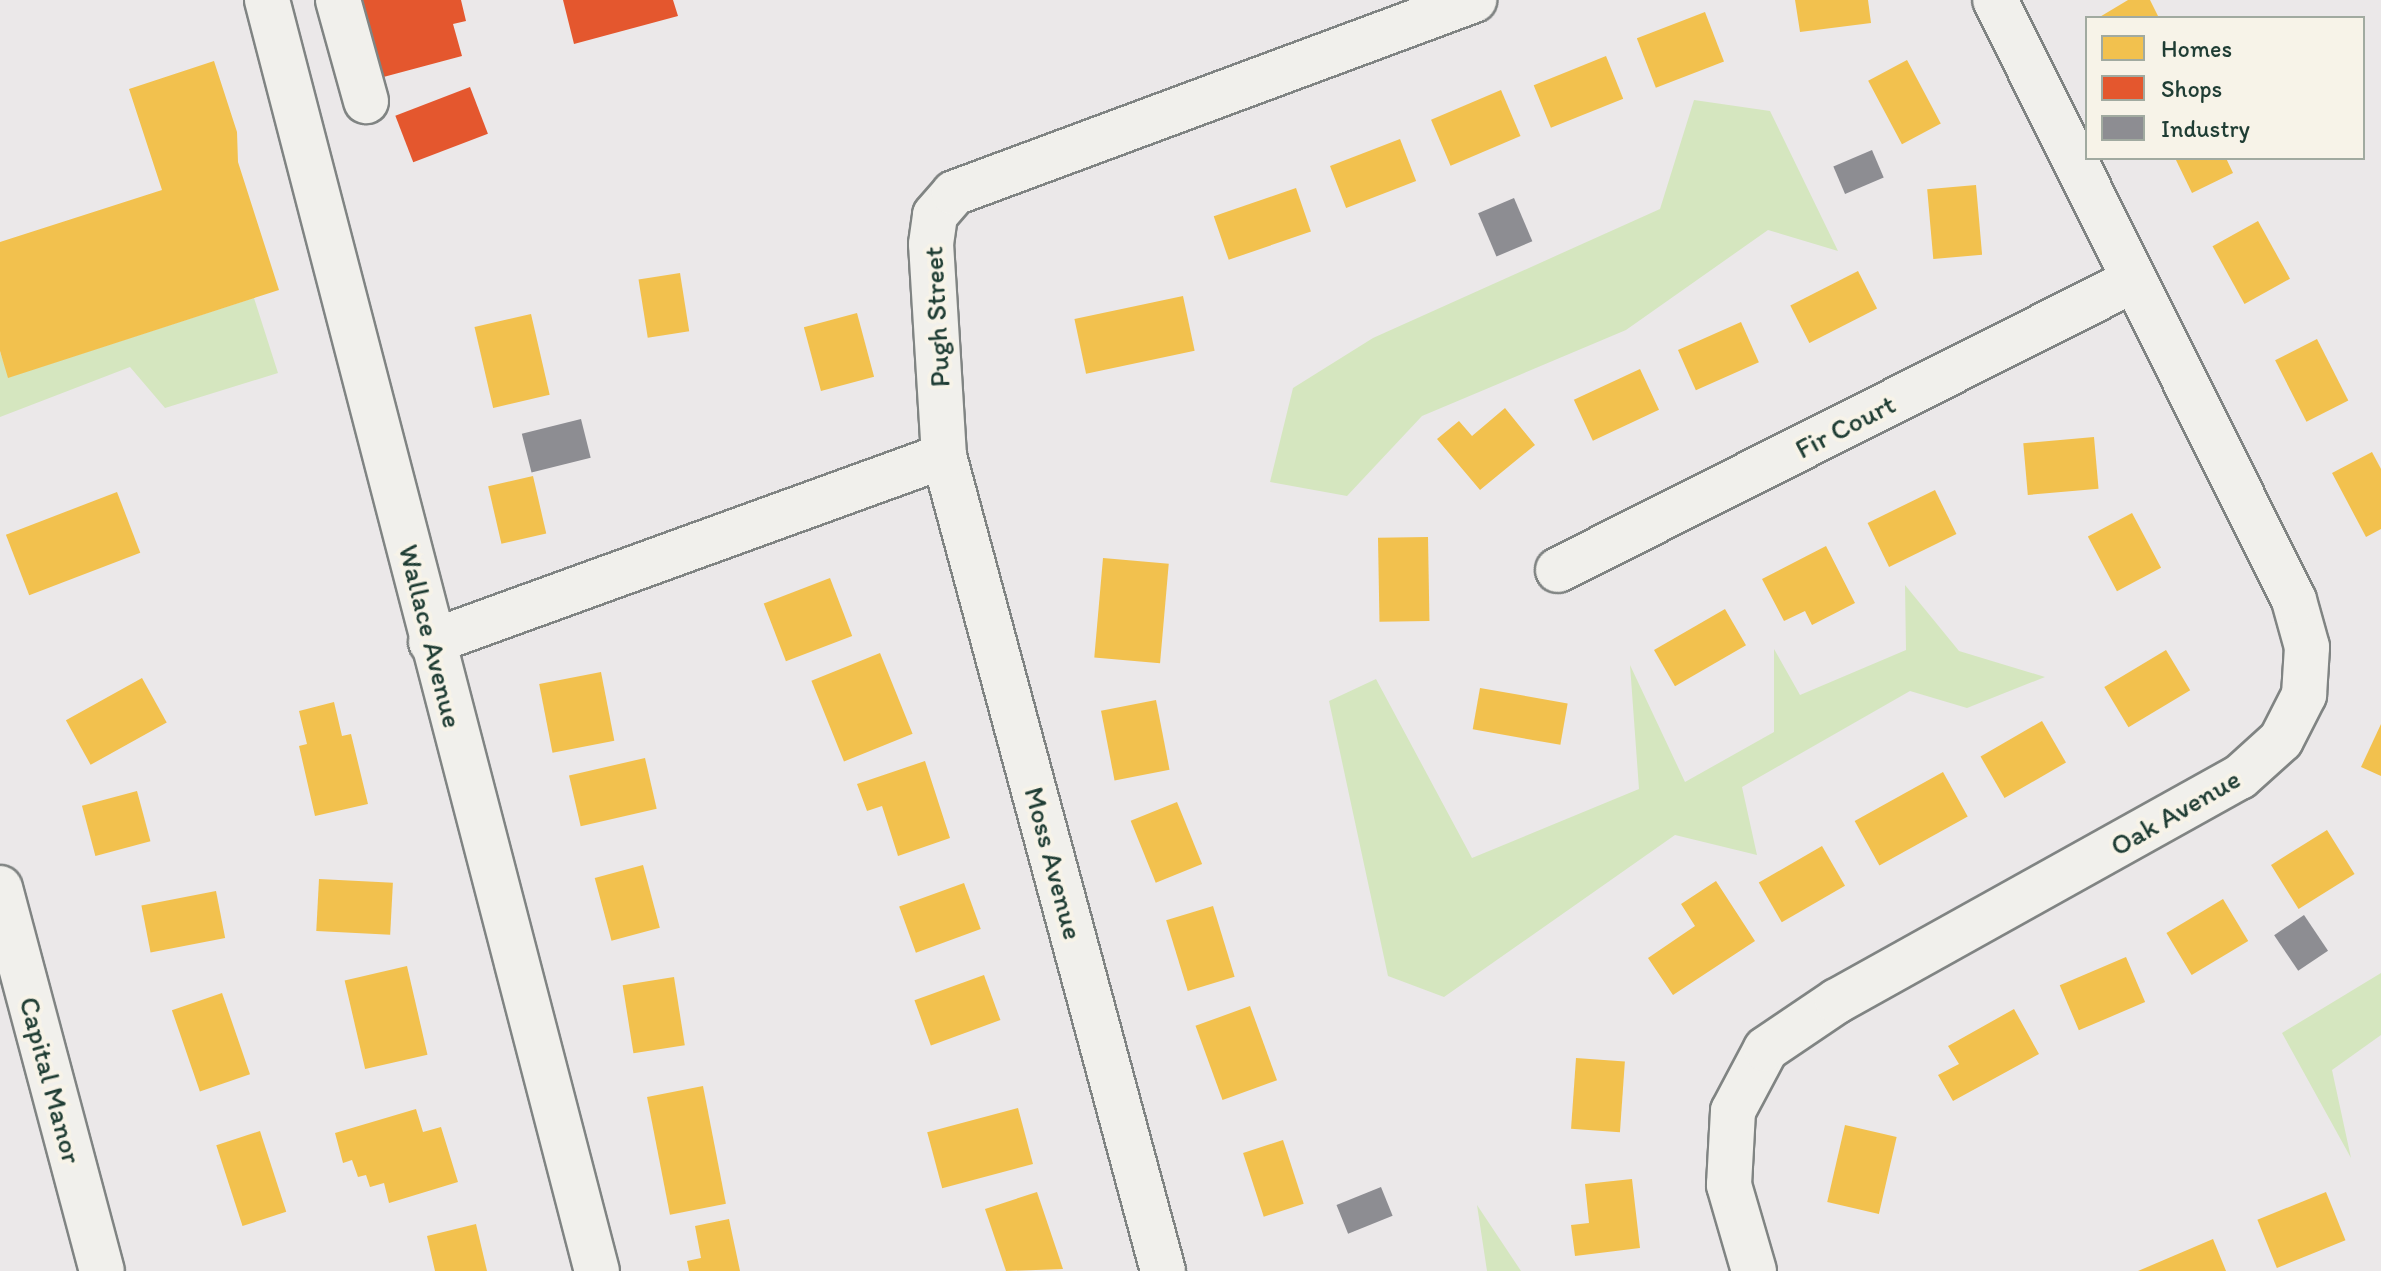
<!DOCTYPE html>
<style>
body{margin:0}
#map{position:relative;width:2381px;height:1271px;overflow:hidden;background:#ebe8e9;font-family:Itim,sans-serif}
div>[style]{position:absolute}
.green>*{inset:0;background:#d5e6bf}
.homes>*{inset:0;background:#f2c14e;transform-origin:0 0}
.shops>*{inset:0;background:#e4572e;transform-origin:0 0}
.industry>*{inset:0;background:#8d8d92;transform-origin:0 0}
.roads{filter:drop-shadow(2px 0 #808483) drop-shadow(-2px 0 #808483) drop-shadow(0 2px #808483) drop-shadow(0 -2px #808483)}
.minor>*{height:44px;margin:-22px;padding:0 22px;transform-origin:22px;border-radius:22px;background:#f1f0ec}
span{translate:-50% -50%;white-space:nowrap;text-align:center;line-height:1.15;-webkit-text-stroke:8px #f7f3e8;paint-order:stroke}
.street-label{font-size:28px;color:#1f3d34}
.legend{position:absolute;left:2085px;top:16px;width:280px;height:144px;box-sizing:border-box;background:#f7f3e8;border:2px solid #a1aaa0;margin:0;padding:10px 14px;list-style:none;font-size:24px;color:#1f3d34}
.legend li{display:flex;align-items:center;gap:16px;height:40px}
.legend b{width:40px;border:2px solid #a1aaa0}
</style>
<div id="map">
<div class="green">
<i style="clip-path:polygon(1694px 100px,1770px 111px,1838px 251px,1768px 230px,1626px 330px,1422px 416px,1347px 496px,1270px 482px,1293px 388px,1373px 338px,1660px 209px)"></i>
<i style="clip-path:polygon(254px 298px,278px 373px,165px 408px,130px 367px,0 417px,0 352px,9px 377px)"></i>
<i style="clip-path:polygon(1905px 585px,1959px 651px,2045px 677px,1967px 708px,1910px 691px,1742px 787px,1757px 855px,1675px 835px,1444px 997px,1388px 976px,1329px 701px,1376px 679px,1472px 858px,1639px 789px,1630px 665px,1685px 782px,1774px 732px,1774px 649px,1800px 695px,1906px 650px)"></i>
<i style="clip-path:polygon(2381px 973px,2381px 1035px,2332px 1070px,2351px 1158px,2282px 1033px)"></i>
<i style="clip-path:polygon(1477px 1205px,1521px 1271px,1487px 1271px)"></i>
</div>
<div class="homes">
<i style="clip-path:polygon(1795px 0,1868px 0,1871px 23px,1800px 32px)"></i>
<i style="clip-path:polygon(2128px 0,2150px 0,2159px 18px,2098px 18px)"></i>
<i style="left:1705px;top:12px;width:53px;height:73px;rotate:69deg"></i>
<i style="left:1606px;top:56px;width:46px;height:78px;rotate:68deg"></i>
<i style="left:1907px;top:60px;width:72px;height:44px;rotate:62deg"></i>
<i style="clip-path:polygon(214px 61px,237px 132px,238px 162px,279px 290px,8px 378px,0 351px,0 242px,162px 190px,129px 89px)"></i>
<i style="left:1501px;top:90px;width:50px;height:76px;rotate:67deg"></i>
<i style="left:1400px;top:139px;width:45px;height:75px;rotate:69deg"></i>
<i style="clip-path:polygon(2175px 158px,2226px 158px,2233px 173px,2192px 193px)"></i>
<i style="left:1976px;top:185px;width:70px;height:49px;rotate:85deg"></i>
<i style="left:1296px;top:188px;width:46px;height:87px;rotate:71deg"></i>
<i style="left:2258px;top:221px;width:66px;height:52px;rotate:61deg"></i>
<i style="left:1858px;top:271px;width:42px;height:76px;rotate:63deg"></i>
<i style="left:680px;top:273px;width:59px;height:42px;rotate:81deg"></i>
<i style="left:1183px;top:296px;width:56px;height:111px;rotate:78deg"></i>
<i style="left:857px;top:313px;width:66px;height:55px;rotate:75deg"></i>
<i style="left:531px;top:314px;width:83px;height:58px;rotate:77deg"></i>
<i style="left:1741px;top:322px;width:44px;height:69px;rotate:66deg"></i>
<i style="left:2317px;top:339px;width:69px;height:47px;rotate:63deg"></i>
<i style="left:1640px;top:369px;width:45px;height:73px;rotate:65deg"></i>
<i style="clip-path:polygon(1505px 408px,1535px 445px,1480px 490px,1437px 439px,1459px 421px,1472px 436px)"></i>
<i style="left:2094px;top:437px;width:52px;height:71px;rotate:85deg"></i>
<i style="clip-path:polygon(2372px 452px,2381px 469px,2381px 529px,2366px 537px,2332px 473px)"></i>
<i style="left:533px;top:476px;width:59px;height:46px;rotate:77deg"></i>
<i style="left:1935px;top:490px;width:49px;height:75px;rotate:64deg"></i>
<i style="left:117px;top:492px;width:65px;height:119px;rotate:69deg"></i>
<i style="left:2132px;top:513px;width:62px;height:50px;rotate:62deg"></i>
<i style="left:1428px;top:537px;width:84px;height:50px;rotate:89deg"></i>
<i style="clip-path:polygon(1826px 546px,1855px 603px,1812px 625px,1805px 611px,1784px 621px,1762px 579px)"></i>
<i style="left:1103px;top:558px;width:66px;height:100px;rotate:5deg"></i>
<i style="left:830px;top:578px;width:62px;height:71px;rotate:69deg"></i>
<i style="left:1725px;top:609px;width:42px;height:82px;rotate:60deg"></i>
<i style="left:2166px;top:650px;width:47px;height:72px;rotate:59deg"></i>
<i style="left:880px;top:653px;width:87px;height:74px;rotate:68deg"></i>
<i style="left:601px;top:672px;width:70px;height:63px;rotate:79deg"></i>
<i style="left:142px;top:678px;width:51px;height:87px;rotate:61deg"></i>
<i style="left:1480px;top:688px;width:89px;height:42px;rotate:10deg"></i>
<i style="left:1156px;top:700px;width:71px;height:56px;rotate:79deg"></i>
<i style="clip-path:polygon(334px 702px,342px 736px,351px 734px,368px 804px,315px 816px,299px 746px,307px 744px,299px 711px)"></i>
<i style="left:2042px;top:721px;width:48px;height:71px;rotate:60deg"></i>
<i style="clip-path:polygon(2381px 724px,2381px 776px,2361px 767px)"></i>
<i style="left:645px;top:758px;width:52px;height:78px;rotate:77deg"></i>
<i style="clip-path:polygon(925px 761px,950px 838px,898px 856px,882px 806px,867px 811px,857px 784px)"></i>
<i style="left:1943px;top:772px;width:51px;height:101px;rotate:61deg"></i>
<i style="left:137px;top:791px;width:52px;height:57px;rotate:75deg"></i>
<i style="left:1177px;top:802px;width:67px;height:50px;rotate:68deg"></i>
<i style="left:2327px;top:830px;width:52px;height:66px;rotate:58deg"></i>
<i style="left:1822px;top:846px;width:46px;height:73px;rotate:60deg"></i>
<i style="left:643px;top:865px;width:65px;height:50px;rotate:75deg"></i>
<i style="left:319px;top:879px;width:74px;height:52px;rotate:3deg"></i>
<i style="clip-path:polygon(1716px 881px,1755px 941px,1673px 995px,1648px 958px,1695px 926px,1681px 904px)"></i>
<i style="left:964px;top:883px;width:49px;height:69px;rotate:70deg"></i>
<i style="left:216px;top:891px;width:48px;height:76px;rotate:79deg"></i>
<i style="left:2223px;top:899px;width:49px;height:66px;rotate:59deg"></i>
<i style="left:1213px;top:906px;width:74px;height:49px;rotate:73deg"></i>
<i style="left:2126px;top:957px;width:49px;height:72px;rotate:67deg"></i>
<i style="left:407px;top:966px;width:91px;height:64px;rotate:77deg"></i>
<i style="left:984px;top:975px;width:48px;height:74px;rotate:70deg"></i>
<i style="left:674px;top:977px;width:69px;height:52px;rotate:81deg"></i>
<i style="left:222px;top:993px;width:86px;height:53px;rotate:71deg"></i>
<i style="left:1250px;top:1006px;width:79px;height:58px;rotate:70deg"></i>
<i style="clip-path:polygon(2014px 1009px,2039px 1054px,1953px 1101px,1938px 1075px,1959px 1064px,1948px 1046px)"></i>
<i style="left:1576px;top:1058px;width:49px;height:71px;rotate:4deg"></i>
<i style="left:703px;top:1086px;width:120px;height:57px;rotate:79deg"></i>
<i style="left:1018px;top:1108px;width:58px;height:94px;rotate:75deg"></i>
<i style="clip-path:polygon(416px 1109px,423px 1132px,441px 1127px,458px 1182px,389px 1203px,384px 1183px,370px 1187px,366px 1175px,358px 1177px,352px 1160px,343px 1163px,335px 1133px)"></i>
<i style="left:1845px;top:1125px;width:53px;height:79px;rotate:13deg"></i>
<i style="left:260px;top:1131px;width:85px;height:46px;rotate:72deg"></i>
<i style="left:1283px;top:1140px;width:67px;height:42px;rotate:72deg"></i>
<i style="clip-path:polygon(1632px 1179px,1640px 1248px,1575px 1256px,1571px 1225px,1589px 1223px,1585px 1184px)"></i>
<i style="clip-path:polygon(1037px 1192px,1063px 1269px,1006px 1271px,985px 1209px)"></i>
<i style="left:2326px;top:1192px;width:52px;height:74px;rotate:68deg"></i>
<i style="clip-path:polygon(729px 1219px,740px 1271px,689px 1271px,687px 1261px,701px 1258px,695px 1226px)"></i>
<i style="clip-path:polygon(476px 1224px,487px 1271px,435px 1271px,427px 1236px)"></i>
<i style="clip-path:polygon(2213px 1239px,2226px 1271px,2138px 1271px)"></i>
</div>
<div class="shops">
<i style="clip-path:polygon(355px 0,461px 0,466px 21px,453px 24px,462px 56px,376px 79px)"></i>
<i style="clip-path:polygon(563px 0,673px 0,678px 16px,574px 44px)"></i>
<i style="left:470px;top:87px;width:50px;height:80px;rotate:69deg"></i>
</div>
<div class="industry">
<i style="left:1872px;top:150px;width:30px;height:42px;rotate:67deg"></i>
<i style="left:1514px;top:198px;width:47px;height:39px;rotate:67deg"></i>
<i style="left:581px;top:419px;width:40px;height:61px;rotate:76deg"></i>
<i style="left:2304px;top:915px;width:43px;height:36px;rotate:56deg"></i>
<i style="left:1381px;top:1187px;width:31px;height:48px;rotate:68deg"></i>
</div>
<div class="roads">
<div class="minor">
<i style="left:267px;top:0;width:1313px;rotate:75.45deg"></i>
<i style="left:338px;top:0;width:105px;rotate:74.5deg"></i>
<i style="left:944px;top:456px;width:844px;rotate:74.96deg"></i>
<i style="left:1558px;top:570px;width:643px;rotate:-26.72deg"></i>
<i style="left:431px;top:642px;width:546px;rotate:-19.93deg"></i>
<i style="left:944px;top:456px;width:212px;rotate:-93.5deg"></i>
<i style="left:931px;top:244px;width:29px;rotate:-82deg"></i>
<i style="left:935px;top:215px;width:29px;rotate:-49deg"></i>
<i style="left:954px;top:193px;width:555px;rotate:-20.36deg"></i>
<i style="left:0;top:888px;width:396px;rotate:75.1deg"></i>
<i style="left:1754px;top:1271px;width:90px;rotate:-106.2deg"></i>
<i style="left:1729px;top:1185px;width:74px;rotate:-86.9deg"></i>
<i style="left:1733px;top:1111px;width:70px;rotate:-62deg"></i>
<i style="left:1766px;top:1049px;width:86px;rotate:-34.1deg"></i>
<i style="left:1837px;top:1001px;width:461px;rotate:-29.1deg"></i>
<i style="left:2240px;top:777px;width:55px;rotate:-42.1deg"></i>
<i style="left:2281px;top:740px;width:51px;rotate:-62.9deg"></i>
<i style="left:2304px;top:695px;width:48px;rotate:-86.4deg"></i>
<i style="left:2307px;top:647px;width:49px;rotate:-105.5deg"></i>
<i style="left:2294px;top:600px;width:670px;rotate:-116.49deg"></i>
</div>
</div>
<div class="street-label">
<span style="left:936px;top:317px;rotate:-93deg">Pugh Street</span>
<span style="left:1845px;top:426px;rotate:-27deg">Fir Court</span>
<span style="left:431px;top:636px;rotate:76deg">Wallace Avenue</span>
<span style="left:2175px;top:812px;rotate:-30deg">Oak Avenue</span>
<span style="left:1054px;top:863px;rotate:75deg">Moss Avenue</span>
<span style="left:51px;top:1080px;rotate:75deg">Capital Manor</span>
</div>
<ul class="legend">
<li><b style="height:22px;background:#f2c14e"></b>Homes</li>
<li><b style="height:22px;background:#e4572e"></b>Shops</li>
<li><b style="height:22px;background:#8d8d92"></b>Industry</li>
</ul>
</div>
